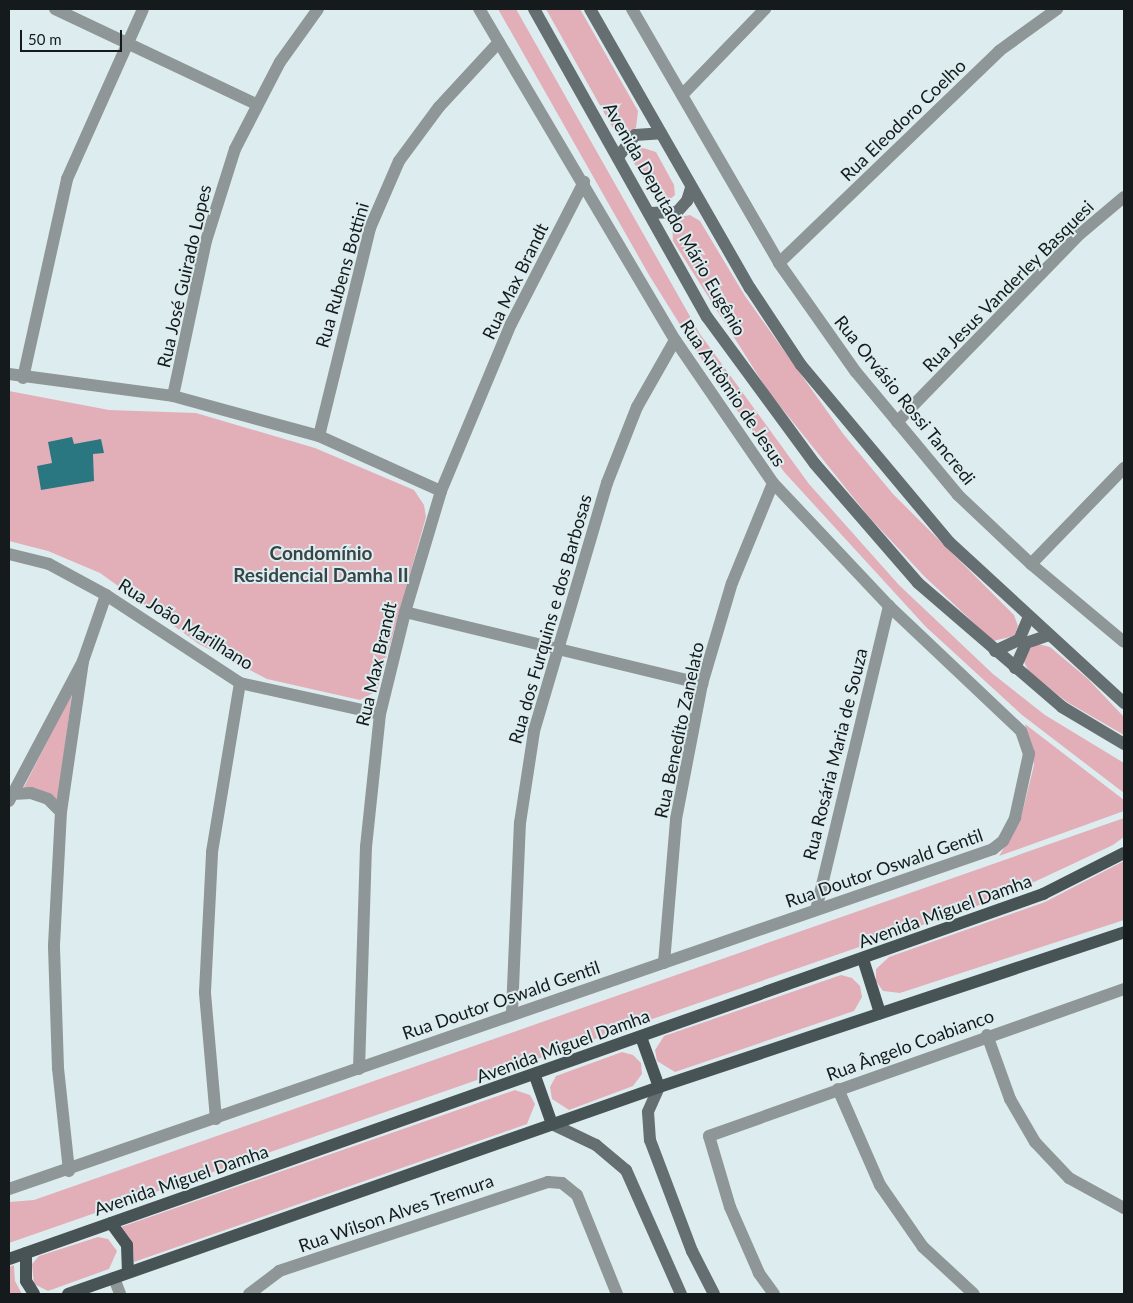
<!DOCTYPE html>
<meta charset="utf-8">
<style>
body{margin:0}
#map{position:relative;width:1133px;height:1303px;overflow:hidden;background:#ddedef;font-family:Lato,sans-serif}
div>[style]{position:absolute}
.green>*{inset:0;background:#e2afb9}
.building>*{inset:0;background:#2a7782}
.street>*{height:12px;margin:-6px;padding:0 6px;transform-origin:6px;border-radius:6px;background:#8f9697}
.secondary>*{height:12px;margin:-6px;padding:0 6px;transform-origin:6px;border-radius:6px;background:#656e70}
.primary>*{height:12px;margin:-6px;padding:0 6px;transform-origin:6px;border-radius:6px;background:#475354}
span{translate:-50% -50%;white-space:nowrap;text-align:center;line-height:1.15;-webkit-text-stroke:4px #ddedef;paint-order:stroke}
.street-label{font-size:18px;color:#151b1c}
.neighbourhood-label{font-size:19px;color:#374547;font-weight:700}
.frame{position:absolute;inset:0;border:10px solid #151b1c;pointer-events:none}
.scale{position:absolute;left:20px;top:30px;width:102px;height:22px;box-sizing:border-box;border:2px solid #151b1c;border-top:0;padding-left:6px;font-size:15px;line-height:18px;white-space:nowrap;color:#151b1c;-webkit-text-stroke:4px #ddedef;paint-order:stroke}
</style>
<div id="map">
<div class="green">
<i style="clip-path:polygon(498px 9px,516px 9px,700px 334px,809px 484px,899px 585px,993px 674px,1045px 715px,1124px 763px,1124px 793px,1022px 715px,926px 627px,785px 473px,719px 387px,649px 275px)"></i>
<i style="clip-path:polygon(546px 9px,580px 9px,638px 111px,636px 128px,628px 132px,612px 127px)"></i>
<i style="clip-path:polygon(640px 147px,656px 152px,674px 185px,675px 195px,668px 201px,655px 197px,634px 163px)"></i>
<i style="clip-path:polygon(690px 215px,700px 221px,745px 296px,844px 435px,893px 494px,1014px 615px,1018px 626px,1014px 636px,993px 641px,924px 576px,869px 517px,768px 391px,673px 241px,672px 224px,679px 217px)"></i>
<i style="clip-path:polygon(9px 391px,109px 410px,196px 413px,315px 448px,414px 490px,424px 505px,426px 517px,377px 691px,360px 700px,267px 679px,199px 644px,100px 573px,48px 551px,9px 541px)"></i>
<i style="clip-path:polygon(1038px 644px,1050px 647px,1088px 679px,1124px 717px,1124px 735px,1067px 702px,1029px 672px,1023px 660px,1028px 650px)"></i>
<i style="clip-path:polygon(72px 693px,58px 801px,24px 787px)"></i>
<i style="clip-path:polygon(1025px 724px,1124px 800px,1124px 811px,999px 856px,1020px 822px,1034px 765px)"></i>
<i style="clip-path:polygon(1124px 818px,1124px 837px,1113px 845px,1000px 898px,9px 1243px,9px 1202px,34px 1200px)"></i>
<i style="clip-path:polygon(1124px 861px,1124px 920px,900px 993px,883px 991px,876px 981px,876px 969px,889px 957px,1045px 902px)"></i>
<i style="clip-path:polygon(841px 975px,852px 978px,860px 986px,862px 997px,854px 1011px,675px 1072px,657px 1061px,655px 1050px,664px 1036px)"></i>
<i style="clip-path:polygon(622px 1052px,633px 1055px,641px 1063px,642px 1074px,633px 1086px,569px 1110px,552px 1099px,550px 1087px,556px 1076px)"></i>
<i style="clip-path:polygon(515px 1090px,530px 1095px,535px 1104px,527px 1124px,134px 1262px,133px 1248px,121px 1227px)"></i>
<i style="clip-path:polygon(98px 1237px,108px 1239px,117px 1251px,109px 1269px,48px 1291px,34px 1284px,32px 1264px,39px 1256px)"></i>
<i style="clip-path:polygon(14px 1265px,15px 1281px,22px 1294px,9px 1294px,9px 1267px)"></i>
</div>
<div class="building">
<i style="clip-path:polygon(72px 437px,74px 444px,101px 439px,104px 453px,93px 454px,94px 481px,41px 490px,37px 466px,52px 463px,48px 442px)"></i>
</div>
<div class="street">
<i style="left:55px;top:9px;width:222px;rotate:25.3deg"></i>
<i style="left:632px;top:9px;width:293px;rotate:59.9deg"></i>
<i style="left:779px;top:263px;width:133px;rotate:54.8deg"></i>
<i style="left:856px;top:372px;width:160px;rotate:50.3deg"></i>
<i style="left:958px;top:495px;width:100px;rotate:43.4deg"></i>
<i style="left:1031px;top:564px;width:121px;rotate:40deg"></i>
<i style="left:682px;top:95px;width:120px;rotate:-46deg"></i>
<i style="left:779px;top:263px;width:306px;rotate:-43.9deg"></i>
<i style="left:999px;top:51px;width:72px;rotate:-35.9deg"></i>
<i style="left:9px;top:374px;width:165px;rotate:7.6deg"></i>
<i style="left:173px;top:396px;width:151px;rotate:15.3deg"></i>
<i style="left:319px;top:436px;width:134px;rotate:24.3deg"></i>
<i style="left:23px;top:378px;width:204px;rotate:-77.5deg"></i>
<i style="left:67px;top:179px;width:186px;rotate:-65.9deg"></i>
<i style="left:173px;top:396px;width:158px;rotate:-78deg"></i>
<i style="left:206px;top:241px;width:96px;rotate:-72.5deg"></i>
<i style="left:235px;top:149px;width:98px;rotate:-62.7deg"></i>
<i style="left:280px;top:62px;width:65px;rotate:-54.4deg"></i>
<i style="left:897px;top:422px;width:262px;rotate:-45.8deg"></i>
<i style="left:1080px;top:234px;width:57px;rotate:-40.1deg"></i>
<i style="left:319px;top:436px;width:214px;rotate:-76.2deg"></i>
<i style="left:370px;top:228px;width:73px;rotate:-66.6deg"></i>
<i style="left:399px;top:161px;width:67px;rotate:-53.5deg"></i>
<i style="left:439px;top:107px;width:88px;rotate:-47.3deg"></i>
<i style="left:9px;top:554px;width:41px;rotate:14deg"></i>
<i style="left:49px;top:564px;width:65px;rotate:28.5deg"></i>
<i style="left:106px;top:595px;width:160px;rotate:33.3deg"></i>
<i style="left:240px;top:683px;width:143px;rotate:12.5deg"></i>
<i style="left:1031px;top:564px;width:134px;rotate:-45.9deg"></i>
<i style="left:405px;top:612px;width:306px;rotate:13.6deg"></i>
<i style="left:13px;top:794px;width:18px;rotate:-3deg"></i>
<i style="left:31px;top:793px;width:18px;rotate:19deg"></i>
<i style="left:48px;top:799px;width:18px;rotate:45deg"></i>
<i style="left:9px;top:801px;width:158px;rotate:-62.1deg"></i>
<i style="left:83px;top:661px;width:70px;rotate:-70.8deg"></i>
<i style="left:816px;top:910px;width:313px;rotate:-76.5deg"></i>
<i style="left:664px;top:963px;width:144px;rotate:-85.2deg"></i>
<i style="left:676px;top:819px;width:137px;rotate:-79.1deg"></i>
<i style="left:702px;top:684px;width:105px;rotate:-73.5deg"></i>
<i style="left:732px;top:583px;width:108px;rotate:-67.7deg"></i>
<i style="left:512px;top:1012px;width:189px;rotate:-87.6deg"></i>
<i style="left:520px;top:823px;width:93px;rotate:-81.3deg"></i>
<i style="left:534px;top:731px;width:259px;rotate:-73.6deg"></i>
<i style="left:607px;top:483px;width:82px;rotate:-68.5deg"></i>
<i style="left:637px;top:407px;width:77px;rotate:-60.4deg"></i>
<i style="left:987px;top:1035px;width:68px;rotate:70.2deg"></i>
<i style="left:1010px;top:1099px;width:50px;rotate:59.8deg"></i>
<i style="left:1035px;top:1142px;width:50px;rotate:46.6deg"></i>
<i style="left:1069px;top:1178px;width:63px;rotate:28.6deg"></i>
<i style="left:359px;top:1069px;width:222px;rotate:-88.2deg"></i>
<i style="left:366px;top:847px;width:134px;rotate:-84deg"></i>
<i style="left:380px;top:714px;width:105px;rotate:-76.2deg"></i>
<i style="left:405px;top:612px;width:126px;rotate:-73.4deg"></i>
<i style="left:441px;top:491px;width:181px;rotate:-67.3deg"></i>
<i style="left:511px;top:324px;width:160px;rotate:-62.8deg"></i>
<i style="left:838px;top:1089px;width:105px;rotate:66.4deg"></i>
<i style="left:880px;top:1185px;width:75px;rotate:55.3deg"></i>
<i style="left:923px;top:1247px;width:69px;rotate:42.7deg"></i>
<i style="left:216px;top:1119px;width:127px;rotate:-95deg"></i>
<i style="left:205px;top:992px;width:140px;rotate:-87.1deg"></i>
<i style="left:212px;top:852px;width:171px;rotate:-80.6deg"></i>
<i style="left:69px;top:1171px;width:104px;rotate:-96.1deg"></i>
<i style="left:58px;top:1068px;width:123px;rotate:-91.9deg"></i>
<i style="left:54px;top:945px;width:133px;rotate:-87deg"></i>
<i style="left:61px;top:812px;width:153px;rotate:-81.7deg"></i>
<i style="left:9px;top:1189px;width:1041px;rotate:-19.06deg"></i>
<i style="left:993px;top:849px;width:13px;rotate:-39deg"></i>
<i style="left:1003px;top:841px;width:26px;rotate:-62deg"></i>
<i style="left:1015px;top:818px;width:66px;rotate:-77.7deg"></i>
<i style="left:1029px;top:754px;width:24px;rotate:-109deg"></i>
<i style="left:1021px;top:731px;width:182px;rotate:-136.6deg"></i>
<i style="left:889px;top:606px;width:169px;rotate:-133.3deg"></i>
<i style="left:773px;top:483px;width:173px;rotate:-124.4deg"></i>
<i style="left:675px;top:340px;width:385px;rotate:-120.6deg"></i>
<i style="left:114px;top:1278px;width:17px;rotate:69deg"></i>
<i style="left:249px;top:1294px;width:38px;rotate:-37deg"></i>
<i style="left:279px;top:1271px;width:283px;rotate:-18.3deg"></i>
<i style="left:548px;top:1182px;width:14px;rotate:4deg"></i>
<i style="left:562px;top:1183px;width:19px;rotate:39deg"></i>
<i style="left:577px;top:1195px;width:107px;rotate:68deg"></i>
<i style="left:774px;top:1294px;width:26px;rotate:-126deg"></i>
<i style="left:759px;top:1273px;width:72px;rotate:-113.7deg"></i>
<i style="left:730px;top:1207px;width:74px;rotate:-106.5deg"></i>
<i style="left:709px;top:1136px;width:440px;rotate:-19.5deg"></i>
</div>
<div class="secondary">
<i style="left:534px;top:9px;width:353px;rotate:60.7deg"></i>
<i style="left:707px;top:317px;width:182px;rotate:53.7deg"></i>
<i style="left:815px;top:464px;width:157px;rotate:49.1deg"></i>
<i style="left:918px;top:583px;width:190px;rotate:40.7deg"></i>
<i style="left:1062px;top:707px;width:72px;rotate:30.8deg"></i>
<i style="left:590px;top:9px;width:322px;rotate:60.2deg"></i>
<i style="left:750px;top:288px;width:92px;rotate:56.5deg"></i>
<i style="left:801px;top:365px;width:231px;rotate:50.1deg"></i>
<i style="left:949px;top:542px;width:238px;rotate:42.6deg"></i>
<i style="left:618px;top:157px;width:28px;rotate:-52deg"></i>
<i style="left:635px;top:135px;width:26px;rotate:-4deg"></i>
<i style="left:649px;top:213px;width:28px;rotate:-2deg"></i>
<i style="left:677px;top:212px;width:15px;rotate:-48deg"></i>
<i style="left:687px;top:201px;width:14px;rotate:-73deg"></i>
<i style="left:995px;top:651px;width:26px;rotate:-25deg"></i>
<i style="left:1019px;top:640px;width:25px;rotate:-67deg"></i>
<i style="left:1015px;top:668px;width:27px;rotate:-66deg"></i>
<i style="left:1026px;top:643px;width:24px;rotate:-19deg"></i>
<i style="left:659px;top:1087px;width:27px;rotate:114deg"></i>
<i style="left:648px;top:1112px;width:28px;rotate:86deg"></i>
<i style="left:650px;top:1140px;width:119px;rotate:69.3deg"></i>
<i style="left:692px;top:1251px;width:48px;rotate:62.9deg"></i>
<i style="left:552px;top:1124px;width:49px;rotate:25.5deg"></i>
<i style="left:596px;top:1145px;width:39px;rotate:40deg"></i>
<i style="left:626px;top:1170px;width:136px;rotate:66.1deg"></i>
</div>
<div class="primary">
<i style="left:863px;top:959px;width:57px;rotate:72.5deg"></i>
<i style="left:641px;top:1037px;width:53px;rotate:70.2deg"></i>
<i style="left:535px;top:1076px;width:51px;rotate:70.5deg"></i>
<i style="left:111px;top:1223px;width:27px;rotate:54deg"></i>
<i style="left:127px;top:1245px;width:27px;rotate:88deg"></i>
<i style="left:26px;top:1253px;width:28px;rotate:90deg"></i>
<i style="left:26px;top:1281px;width:15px;rotate:58deg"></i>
<i style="left:9px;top:1259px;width:1097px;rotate:-19.44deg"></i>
<i style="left:1043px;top:894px;width:91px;rotate:-26.8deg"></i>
<i style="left:68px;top:1294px;width:626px;rotate:-19.3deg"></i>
<i style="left:659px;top:1087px;width:490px;rotate:-18.4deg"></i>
</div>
<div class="street-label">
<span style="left:903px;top:120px;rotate:-44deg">Rua Eleodoro Coelho</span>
<span style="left:675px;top:219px;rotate:60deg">Avenida Deputado Mário Eugênio</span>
<span style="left:342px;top:275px;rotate:-74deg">Rua Rubens Bottini</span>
<span style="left:184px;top:276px;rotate:-77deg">Rua José Guirado Lopes</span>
<span style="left:515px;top:281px;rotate:-64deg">Rua Max Brandt</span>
<span style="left:1008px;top:286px;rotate:-45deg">Rua Jesus Vanderley Basquesi</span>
<span style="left:733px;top:393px;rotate:56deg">Rua Antômio de Jesus</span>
<span style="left:905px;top:400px;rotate:51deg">Rua Orvásio Rossi Tancredi</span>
<span style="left:550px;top:619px;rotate:-74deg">Rua dos Furquins e dos Barbosas</span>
<span style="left:186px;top:624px;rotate:32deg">Rua João Marilhano</span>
<span style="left:376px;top:664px;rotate:-77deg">Rua Max Brandt</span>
<span style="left:679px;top:730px;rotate:-78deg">Rua Benedito Zanelato</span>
<span style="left:835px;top:754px;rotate:-76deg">Rua Rosária Maria de Souza</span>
<span style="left:884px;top:868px;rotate:-19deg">Rua Doutor Oswald Gentil</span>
<span style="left:945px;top:911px;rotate:-20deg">Avenida Miguel Damha</span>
<span style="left:501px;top:1000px;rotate:-19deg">Rua Doutor Oswald Gentil</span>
<span style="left:910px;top:1045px;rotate:-20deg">Rua Ângelo Coabianco</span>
<span style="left:563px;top:1046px;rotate:-20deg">Avenida Miguel Damha</span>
<span style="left:181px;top:1180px;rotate:-19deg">Avenida Miguel Damha</span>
<span style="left:396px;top:1213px;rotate:-19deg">Rua Wilson Alves Tremura</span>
</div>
<div class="neighbourhood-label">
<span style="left:321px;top:564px">Condomínio<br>Residencial Damha II</span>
</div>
<div class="frame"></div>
<div class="scale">50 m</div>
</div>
